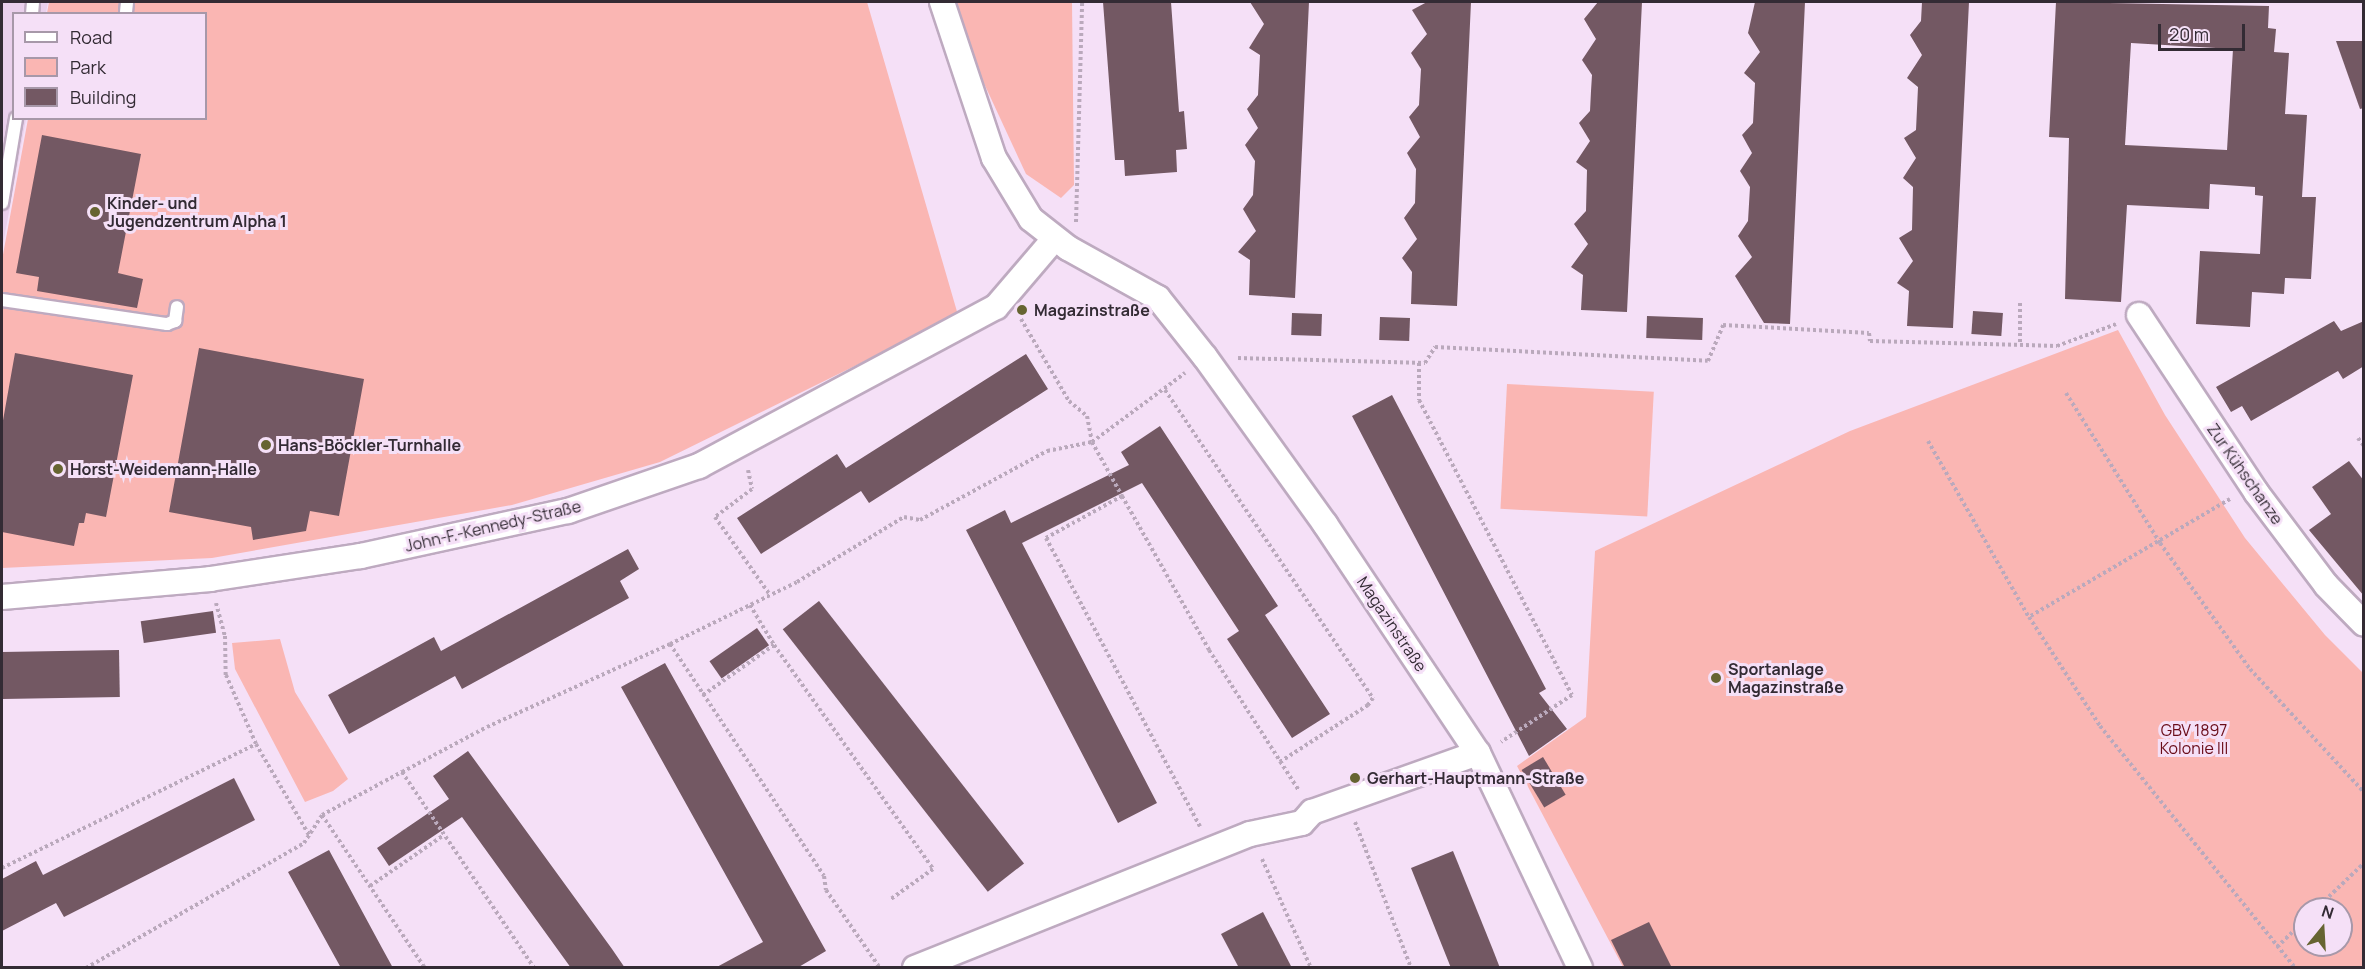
<!DOCTYPE html>
<meta charset="utf-8">
<style>
body{margin:0}
#map{position:relative;width:2365px;height:969px;overflow:hidden;background:#f5e0f7;font-family:Manrope,sans-serif}
div>[style]{position:absolute}
.built>*{inset:0;background:#ead0ec}
.green>*{inset:0;background:#fab6b3;transform-origin:0 0}
.building>*{inset:0;background:#735863;transform-origin:0 0}
.path>*{height:4px;margin-top:-2px;transform-origin:0;background:repeating-linear-gradient(90deg,#baa9bc 0 3px,transparent 0 6px)}
.roads{filter:drop-shadow(2px 0 #beaac0) drop-shadow(-2px 0 #beaac0) drop-shadow(0 2px #beaac0) drop-shadow(0 -2px #beaac0)}
.lane>*{height:12px;margin:-6px;padding:0 6px;transform-origin:6px;border-radius:6px;background:#fff}
.street>*{height:24px;margin:-12px;padding:0 12px;transform-origin:12px;border-radius:12px;background:#fff}
.dots>*{width:16px;height:16px;translate:-50% -50%;box-sizing:border-box;border:3px solid #f5e0f7;border-radius:50%}
span{translate:-50% -50%;white-space:nowrap;text-align:center;line-height:1.15;-webkit-text-stroke:6px #f5e0f7;paint-order:stroke}
.poi-label{font-size:16px;color:#332b34;font-weight:700}
.left{translate:0 -50%;text-align:left}
.street-label{font-size:16px;color:#332b34}
.park-label{font-size:16px;color:#6a0c19}
.frame{position:absolute;inset:0;border:3px solid #332b34;pointer-events:none}
.legend{position:absolute;left:12px;top:12px;width:195px;height:108px;box-sizing:border-box;background:#f5e0f7;border:2px solid #a798a9;margin:0;padding:8px 10px;list-style:none;font-size:18px;color:#332b34}
.legend li{display:flex;align-items:center;gap:12px;height:30px}
.legend b{width:30px;border:2px solid #a798a9}
.north{position:absolute;left:2293px;top:897px;width:60px;height:60px;box-sizing:border-box;background:#f5e0f7;border:2px solid #a798a9;border-radius:50%;rotate:18deg;font-size:16px;font-weight:700;line-height:24px;text-align:center;color:#332b34}
.north::after{content:'';display:block;margin:auto;width:21px;height:27px;background:#666431;clip-path:polygon(50% 0,100% 100%,50% 72%,0 100%)}
.scale{position:absolute;left:2158px;top:24px;width:87px;height:27px;box-sizing:border-box;border:3px solid #332b34;border-top:0;padding-left:8px;font-size:18px;line-height:21px;white-space:nowrap;color:#332b34;-webkit-text-stroke:4px #f5e0f7;paint-order:stroke}
</style>
<div id="map">
<div class="built">
<i style="clip-path:polygon(2px 2px,48px 2px,46px 13px,14px 14px,14px 118px,26px 119px,2px 250px)"></i>
</div>
<div class="green">
<i style="clip-path:polygon(49px 2px,867px 2px,958px 315px,660px 462px,512px 505px,212px 558px,2px 568px,2px 260px,28px 119px,206px 118px,206px 14px,47px 13px)"></i>
<i style="clip-path:polygon(957px 2px,1072px 2px,1074px 185px,1061px 198px,1026px 174px,975px 64px)"></i>
<i style="clip-path:polygon(evenodd,2118px 330px,2165px 415px,2245px 538px,2325px 635px,2363px 673px,2363px 967px,1623px 967px,1517px 766px,1586px 717px,1595px 551px,1850px 431px,2118px 330px,2305px 909px,2341px 909px,2341px 945px,2305px 945px,2305px 909px)"></i>
<i style="left:1507px;top:384px;width:147px;height:125px;rotate:3deg"></i>
<i style="clip-path:polygon(280px 639px,295px 692px,348px 779px,333px 791px,305px 802px,235px 669px,232px 643px)"></i>
</div>
<div class="building">
<i style="clip-path:polygon(1103px 2px,1171px 2px,1179px 112px,1184px 111px,1187px 149px,1176px 150px,1177px 172px,1125px 176px,1124px 160px,1115px 160px)"></i>
<i style="clip-path:polygon(1250px 2px,1309px 2px,1295px 298px,1249px 295px,1250px 260px,1238px 252px,1256px 231px,1243px 209px,1253px 195px,1255px 161px,1245px 145px,1258px 128px,1247px 109px,1258px 95px,1260px 55px,1249px 48px,1264px 24px)"></i>
<i style="clip-path:polygon(1427px 2px,1471px 2px,1457px 306px,1411px 304px,1412px 272px,1402px 258px,1417px 239px,1404px 218px,1415px 203px,1416px 169px,1407px 153px,1420px 137px,1409px 117px,1419px 105px,1421px 69px,1411px 53px,1427px 34px,1412px 10px)"></i>
<i style="clip-path:polygon(1598px 2px,1642px 2px,1627px 312px,1581px 310px,1583px 275px,1571px 267px,1588px 244px,1574px 224px,1586px 211px,1587px 170px,1576px 162px,1590px 141px,1579px 123px,1590px 111px,1591px 91px,1592px 75px,1582px 60px,1596px 39px,1584px 19px)"></i>
<i style="clip-path:polygon(1755px 2px,1805px 2px,1790px 324px,1764px 323px,1735px 276px,1752px 257px,1738px 236px,1748px 221px,1750px 187px,1740px 171px,1752px 153px,1742px 135px,1753px 123px,1755px 83px,1744px 73px,1760px 52px,1748px 33px)"></i>
<i style="clip-path:polygon(1922px 2px,1969px 2px,1953px 328px,1907px 326px,1909px 291px,1897px 283px,1913px 261px,1899px 238px,1912px 230px,1913px 187px,1903px 178px,1916px 158px,1904px 138px,1916px 130px,1918px 87px,1907px 78px,1922px 55px,1910px 35px,1921px 21px)"></i>
<i style="clip-path:polygon(evenodd,2056px 2px,2269px 6px,2268px 28px,2276px 29px,2274px 52px,2289px 53px,2285px 114px,2307px 115px,2302px 197px,2316px 197px,2311px 279px,2285px 278px,2284px 294px,2252px 292px,2250px 327px,2196px 324px,2200px 251px,2260px 254px,2263px 196px,2255px 195px,2255px 187px,2210px 184px,2209px 209px,2127px 205px,2121px 302px,2065px 299px,2069px 138px,2049px 137px,2056px 2px,2131px 43px,2233px 49px,2227px 150px,2125px 145px,2131px 43px)"></i>
<i style="clip-path:polygon(2336px 41px,2364px 41px,2364px 108px,2360px 109px)"></i>
<i style="clip-path:polygon(42px 135px,141px 154px,118px 273px,143px 279px,137px 308px,37px 291px,39px 277px,16px 273px)"></i>
<i style="left:1973px;top:311px;width:30px;height:23px;rotate:4deg"></i>
<i style="left:1292px;top:313px;width:30px;height:22px;rotate:2deg"></i>
<i style="left:1647px;top:316px;width:56px;height:22px;rotate:2deg"></i>
<i style="left:1380px;top:317px;width:30px;height:23px;rotate:2deg"></i>
<i style="clip-path:polygon(2334px 321px,2341px 331px,2364px 321px,2364px 366px,2343px 379px,2338px 371px,2251px 421px,2242px 406px,2231px 412px,2216px 387px)"></i>
<i style="clip-path:polygon(199px 348px,364px 379px,339px 516px,310px 511px,306px 531px,253px 540px,251px 527px,169px 512px)"></i>
<i style="clip-path:polygon(15px 353px,133px 375px,106px 517px,86px 513px,84px 523px,79px 523px,74px 546px,2px 532px,2px 426px)"></i>
<i style="clip-path:polygon(1026px 354px,1048px 389px,869px 503px,861px 491px,761px 554px,737px 518px,837px 454px,846px 468px)"></i>
<i style="clip-path:polygon(1392px 395px,1546px 689px,1539px 693px,1567px 729px,1529px 756px,1352px 416px)"></i>
<i style="clip-path:polygon(1160px 426px,1278px 606px,1265px 615px,1330px 714px,1292px 738px,1227px 639px,1239px 631px,1142px 483px,1022px 543px,1157px 803px,1118px 823px,966px 530px,1005px 510px,1011px 523px,1129px 465px,1121px 452px)"></i>
<i style="clip-path:polygon(2349px 461px,2364px 481px,2364px 596px,2309px 530px,2331px 514px,2312px 487px)"></i>
<i style="clip-path:polygon(628px 549px,639px 569px,620px 581px,629px 598px,462px 689px,455px 676px,349px 734px,328px 695px,434px 637px,441px 651px)"></i>
<i style="left:819px;top:601px;width:333px;height:46px;rotate:52deg"></i>
<i style="left:213px;top:611px;width:22px;height:73px;rotate:82deg"></i>
<i style="left:757px;top:628px;width:21px;height:58px;rotate:55deg"></i>
<i style="left:119px;top:650px;width:47px;height:117px;rotate:89deg"></i>
<i style="clip-path:polygon(665px 663px,826px 951px,797px 968px,715px 968px,763px 942px,621px 687px)"></i>
<i style="clip-path:polygon(468px 751px,612px 949px,625px 968px,571px 968px,462px 817px,389px 866px,377px 848px,449px 799px,433px 776px)"></i>
<i style="left:1543px;top:757px;width:44px;height:25px;rotate:59deg"></i>
<i style="clip-path:polygon(234px 778px,255px 820px,64px 917px,56px 903px,2px 931px,2px 879px,36px 861px,43px 875px)"></i>
<i style="clip-path:polygon(329px 850px,382px 948px,393px 968px,341px 968px,288px 872px)"></i>
<i style="clip-path:polygon(1453px 851px,1493px 950px,1500px 968px,1451px 968px,1411px 868px)"></i>
<i style="clip-path:polygon(1263px 912px,1292px 968px,1239px 968px,1221px 934px)"></i>
<i style="clip-path:polygon(1649px 922px,1672px 968px,1625px 968px,1611px 940px)"></i>
</div>
<div class="path">
<i style="left:1076px;top:222px;width:220px;rotate:-88.4deg"></i>
<i style="left:2020px;top:303px;width:42px;rotate:90deg"></i>
<i style="left:1021px;top:319px;width:95px;rotate:59.7deg"></i>
<i style="left:1069px;top:401px;width:23px;rotate:40deg"></i>
<i style="left:1087px;top:416px;width:26px;rotate:79deg"></i>
<i style="left:1092px;top:442px;width:62px;rotate:60.9deg"></i>
<i style="left:1122px;top:496px;width:177px;rotate:60.5deg"></i>
<i style="left:1209px;top:650px;width:167px;rotate:57.4deg"></i>
<i style="left:1238px;top:358px;width:187px;rotate:1.5deg"></i>
<i style="left:1425px;top:363px;width:19px;rotate:-58deg"></i>
<i style="left:1435px;top:347px;width:273px;rotate:2.9deg"></i>
<i style="left:1708px;top:361px;width:39px;rotate:-67deg"></i>
<i style="left:1723px;top:325px;width:146px;rotate:3.1deg"></i>
<i style="left:1869px;top:333px;width:8px;rotate:83deg"></i>
<i style="left:1870px;top:341px;width:187px;rotate:1.5deg"></i>
<i style="left:2057px;top:346px;width:63px;rotate:-20.4deg"></i>
<i style="left:1419px;top:363px;width:37px;rotate:90deg"></i>
<i style="left:1419px;top:400px;width:332px;rotate:62.6deg"></i>
<i style="left:1572px;top:695px;width:85px;rotate:146.5deg"></i>
<i style="left:1165px;top:390px;width:372px;rotate:56deg"></i>
<i style="left:1373px;top:698px;width:9px;rotate:126deg"></i>
<i style="left:1368px;top:705px;width:105px;rotate:147.1deg"></i>
<i style="left:2066px;top:393px;width:177px;rotate:57.9deg"></i>
<i style="left:2160px;top:543px;width:155px;rotate:54.5deg"></i>
<i style="left:2250px;top:669px;width:168px;rotate:47.2deg"></i>
<i style="left:2358px;top:438px;width:10px;rotate:53deg"></i>
<i style="left:1928px;top:441px;width:203px;rotate:60.2deg"></i>
<i style="left:748px;top:470px;width:19px;rotate:78deg"></i>
<i style="left:752px;top:489px;width:46px;rotate:142.9deg"></i>
<i style="left:715px;top:517px;width:95px;rotate:54.8deg"></i>
<i style="left:1122px;top:496px;width:87px;rotate:151.1deg"></i>
<i style="left:1046px;top:538px;width:327px;rotate:61.9deg"></i>
<i style="left:2230px;top:499px;width:233px;rotate:149.6deg"></i>
<i style="left:2029px;top:617px;width:130px;rotate:56.9deg"></i>
<i style="left:2100px;top:726px;width:311px;rotate:51.1deg"></i>
<i style="left:216px;top:603px;width:34px;rotate:75deg"></i>
<i style="left:225px;top:636px;width:39px;rotate:89deg"></i>
<i style="left:226px;top:675px;width:75px;rotate:66.5deg"></i>
<i style="left:256px;top:744px;width:105px;rotate:59.8deg"></i>
<i style="left:750px;top:605px;width:47px;rotate:59deg"></i>
<i style="left:670px;top:644px;width:278px;rotate:56.4deg"></i>
<i style="left:824px;top:876px;width:14px;rotate:82deg"></i>
<i style="left:826px;top:890px;width:95px;rotate:55.3deg"></i>
<i style="left:703px;top:695px;width:87px;rotate:-35.2deg"></i>
<i style="left:774px;top:645px;width:275px;rotate:54.6deg"></i>
<i style="left:933px;top:869px;width:52px;rotate:144.5deg"></i>
<i style="left:402px;top:772px;width:236px;rotate:56deg"></i>
<i style="left:322px;top:815px;width:184px;rotate:56.1deg"></i>
<i style="left:1355px;top:822px;width:156px;rotate:69deg"></i>
<i style="left:1262px;top:859px;width:120px;rotate:65.8deg"></i>
<i style="left:2px;top:868px;width:283px;rotate:-26deg"></i>
<i style="left:370px;top:886px;width:90px;rotate:-34.6deg"></i>
<i style="left:2316px;top:909px;width:66px;rotate:-43.8deg"></i>
<i style="left:2277px;top:947px;width:39px;rotate:-44deg"></i>
<i style="left:86px;top:968px;width:251px;rotate:-29.8deg"></i>
<i style="left:304px;top:843px;width:33px;rotate:-57deg"></i>
<i style="left:322px;top:815px;width:91px;rotate:-28.3deg"></i>
<i style="left:402px;top:772px;width:96px;rotate:-27.9deg"></i>
<i style="left:487px;top:727px;width:201px;rotate:-24.4deg"></i>
<i style="left:670px;top:644px;width:141px;rotate:-26deg"></i>
<i style="left:797px;top:582px;width:125px;rotate:-31.3deg"></i>
<i style="left:904px;top:517px;width:16px;rotate:11deg"></i>
<i style="left:920px;top:520px;width:145px;rotate:-28.5deg"></i>
<i style="left:1047px;top:451px;width:46px;rotate:-11.3deg"></i>
<i style="left:1092px;top:442px;width:116px;rotate:-36.6deg"></i>
</div>
<div class="roads">
<div class="lane">
<i style="left:126px;top:12px;width:10px;rotate:-84deg"></i>
<i style="left:32px;top:14px;width:12px;rotate:-85deg"></i>
<i style="left:2px;top:203px;width:86px;rotate:-80.6deg"></i>
<i style="left:2px;top:300px;width:167px;rotate:8.3deg"></i>
<i style="left:167px;top:324px;width:9px;rotate:-21deg"></i>
<i style="left:175px;top:321px;width:14px;rotate:-82deg"></i>
</div>
<div class="street">
<i style="left:942px;top:2px;width:164px;rotate:71.6deg"></i>
<i style="left:994px;top:158px;width:71px;rotate:58.8deg"></i>
<i style="left:1031px;top:219px;width:47px;rotate:38.1deg"></i>
<i style="left:1068px;top:248px;width:103px;rotate:29.1deg"></i>
<i style="left:1158px;top:298px;width:75px;rotate:51.5deg"></i>
<i style="left:1205px;top:357px;width:206px;rotate:54.3deg"></i>
<i style="left:1325px;top:524px;width:275px;rotate:56.3deg"></i>
<i style="left:1478px;top:753px;width:238px;rotate:64.6deg"></i>
<i style="left:2139px;top:315px;width:212px;rotate:56.5deg"></i>
<i style="left:2256px;top:492px;width:116px;rotate:53deg"></i>
<i style="left:2326px;top:585px;width:54px;rotate:45.7deg"></i>
<i style="left:2px;top:597px;width:209px;rotate:-4.9deg"></i>
<i style="left:210px;top:579px;width:153px;rotate:-8.7deg"></i>
<i style="left:361px;top:556px;width:212px;rotate:-12.3deg"></i>
<i style="left:568px;top:511px;width:139px;rotate:-19deg"></i>
<i style="left:699px;top:466px;width:337px;rotate:-28.2deg"></i>
<i style="left:996px;top:307px;width:89px;rotate:-49.5deg"></i>
<i style="left:915px;top:968px;width:361px;rotate:-21.8deg"></i>
<i style="left:1250px;top:834px;width:53px;rotate:-11.9deg"></i>
<i style="left:1302px;top:823px;width:15px;rotate:-48deg"></i>
<i style="left:1312px;top:812px;width:176px;rotate:-19.6deg"></i>
</div>
</div>
<div class="dots">
<i style="left:95px;top:212px;background:#666431"></i>
<i style="left:1022px;top:310px;background:#666431"></i>
<i style="left:266px;top:445px;background:#666431"></i>
<i style="left:58px;top:469px;background:#666431"></i>
<i style="left:1716px;top:678px;background:#666431"></i>
<i style="left:1355px;top:778px;background:#666431"></i>
</div>
<div class="poi-label">
<span class="left" style="left:107px;top:212px">Kinder- und<br>Jugendzentrum Alpha 1</span>
<span class="left" style="left:1034px;top:310px">Magazinstraße</span>
<span class="left" style="left:278px;top:445px">Hans-Böckler-Turnhalle</span>
<span class="left" style="left:70px;top:469px">Horst-Weidemann-Halle</span>
<span class="left" style="left:1728px;top:678px">Sportanlage<br>Magazinstraße</span>
<span class="left" style="left:1367px;top:778px">Gerhart-Hauptmann-Straße</span>
</div>
<div class="street-label">
<span style="left:2245px;top:474px;rotate:55deg">Zur Kühschanze</span>
<span style="left:493px;top:526px;rotate:-13deg">John-F.-Kennedy-Straße</span>
<span style="left:1392px;top:624px;rotate:56deg">Magazinstraße</span>
</div>
<div class="park-label">
<span style="left:2194px;top:739px">GBV 1897<br>Kolonie III</span>
</div>
<div class="frame"></div>
<ul class="legend">
<li><b style="height:8px;background:#fff"></b>Road</li>
<li><b style="height:16px;background:#fab6b3"></b>Park</li>
<li><b style="height:16px;background:#735863"></b>Building</li>
</ul>
<div class="north">N</div>
<div class="scale">20 m</div>
</div>
